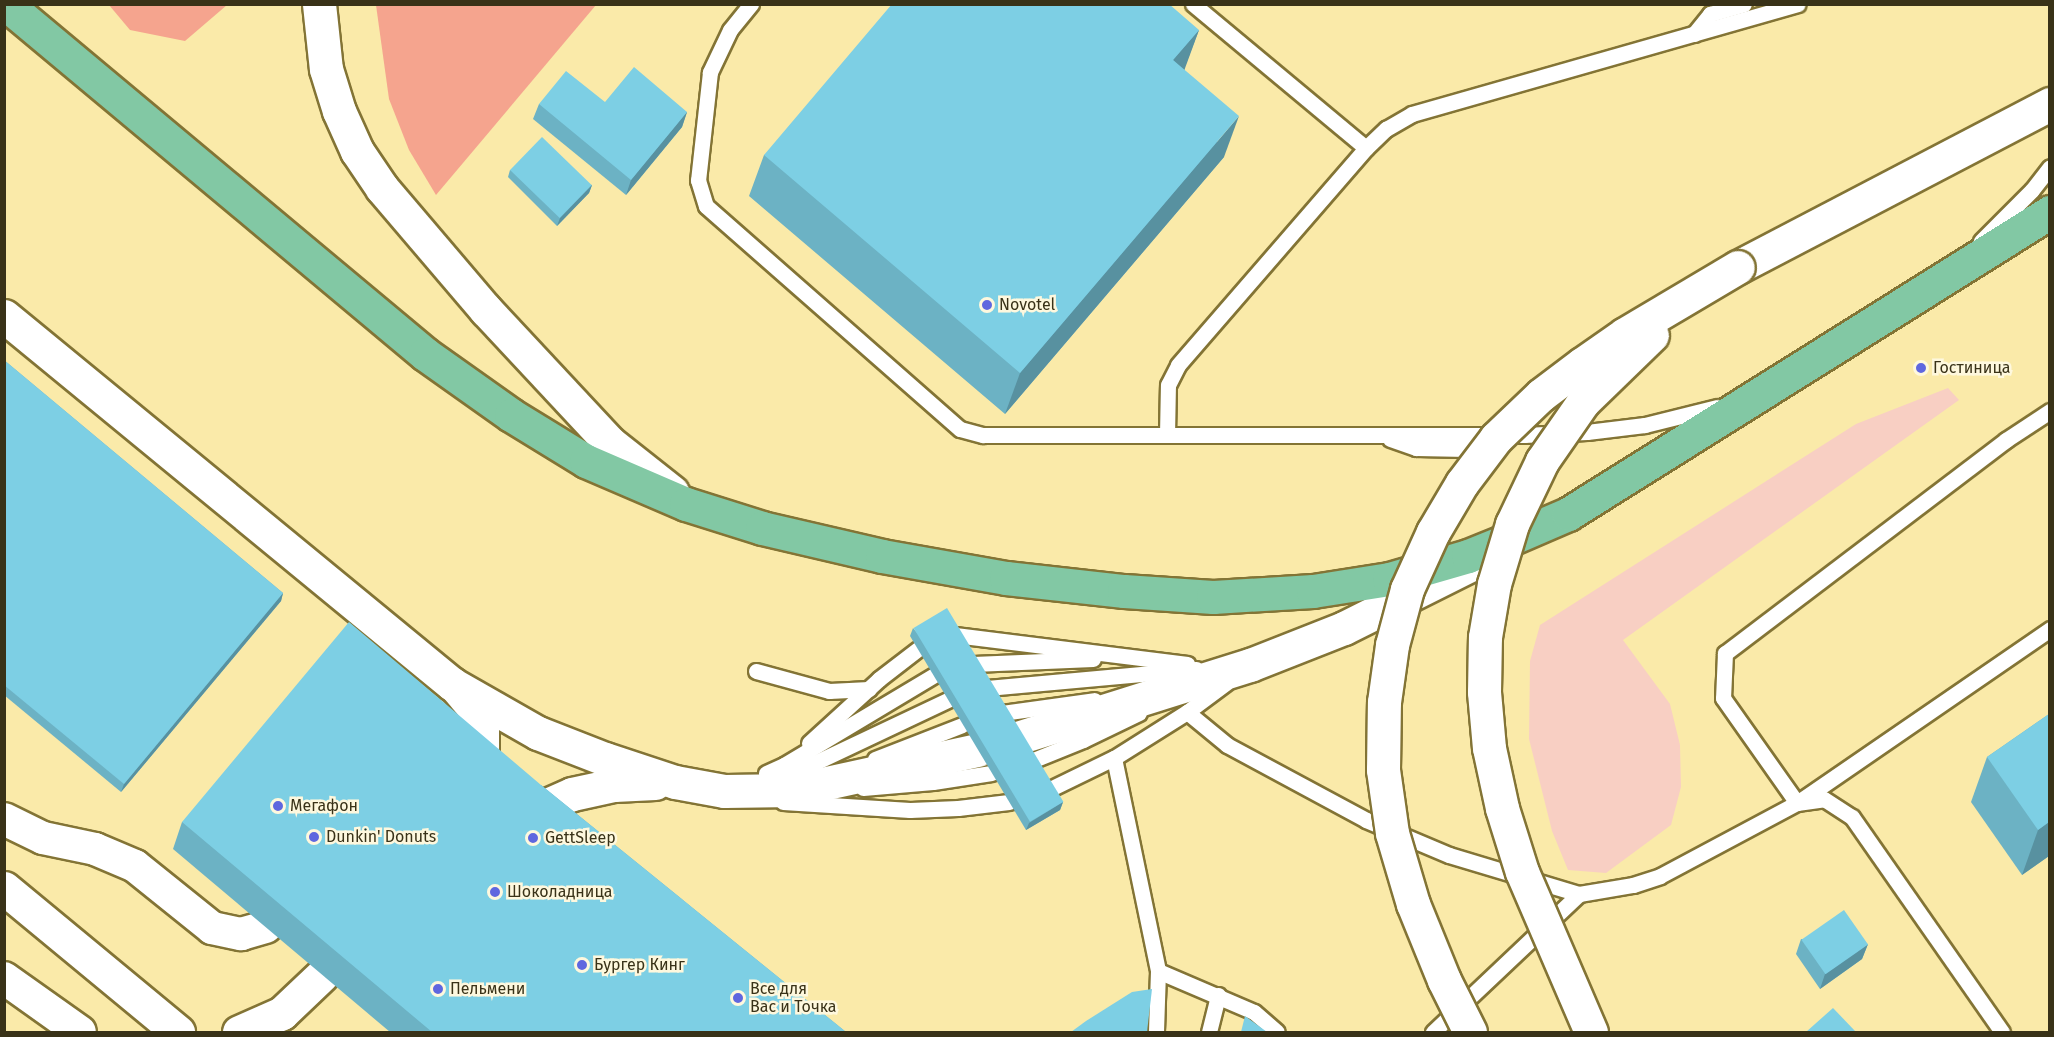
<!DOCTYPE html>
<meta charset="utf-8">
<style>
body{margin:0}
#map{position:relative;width:2054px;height:1037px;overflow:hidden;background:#faeaa9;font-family:"Fira Sans",sans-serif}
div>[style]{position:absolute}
.green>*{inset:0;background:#f8cfc3}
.forest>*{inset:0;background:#f5a48e}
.roads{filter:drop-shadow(2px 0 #837435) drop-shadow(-2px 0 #837435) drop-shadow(0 2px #837435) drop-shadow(0 -2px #837435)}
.service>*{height:15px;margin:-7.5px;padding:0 7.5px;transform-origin:7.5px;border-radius:7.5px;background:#fff}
.minor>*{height:32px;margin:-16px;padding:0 16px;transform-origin:16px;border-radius:16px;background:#fff}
.tertiary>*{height:33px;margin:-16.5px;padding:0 16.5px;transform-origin:16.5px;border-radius:16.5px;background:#fff}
.primary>*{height:33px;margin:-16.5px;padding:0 16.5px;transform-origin:16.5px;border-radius:16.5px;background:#82c8a4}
.bridges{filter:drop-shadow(2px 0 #837435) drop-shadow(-2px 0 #837435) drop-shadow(0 2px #837435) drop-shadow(0 -2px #837435)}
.tertiary-bridge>*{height:33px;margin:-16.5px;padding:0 16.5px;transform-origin:16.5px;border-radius:16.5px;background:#fff}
.wall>*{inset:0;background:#6cb2c4}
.shaded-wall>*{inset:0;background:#5891a0}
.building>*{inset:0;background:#7dcfe4;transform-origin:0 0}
.dots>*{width:16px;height:16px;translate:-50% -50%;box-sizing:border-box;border:3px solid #fef8de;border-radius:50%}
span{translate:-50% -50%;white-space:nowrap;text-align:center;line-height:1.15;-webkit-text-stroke:5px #fef8de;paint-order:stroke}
.poi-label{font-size:16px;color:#393218}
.left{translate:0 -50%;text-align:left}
.frame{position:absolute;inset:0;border:6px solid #393218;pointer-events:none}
</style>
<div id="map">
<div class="green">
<i style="clip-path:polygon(1948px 388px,1959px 400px,1623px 640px,1670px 704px,1680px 745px,1681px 787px,1671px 825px,1606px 873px,1568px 870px,1552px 831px,1529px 739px,1530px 661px,1540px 625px,1856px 424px)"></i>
</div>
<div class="forest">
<i style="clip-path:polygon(109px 5px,227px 5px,185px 41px,130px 30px)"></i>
<i style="clip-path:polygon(376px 5px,376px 4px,596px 5px,436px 195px,409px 150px,389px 99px)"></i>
</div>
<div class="roads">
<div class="service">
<i style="left:751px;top:4px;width:33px;rotate:129deg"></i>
<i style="left:730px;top:30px;width:47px;rotate:115.5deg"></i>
<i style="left:710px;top:72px;width:109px;rotate:96.3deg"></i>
<i style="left:698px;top:180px;width:27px;rotate:73deg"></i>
<i style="left:706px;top:206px;width:338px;rotate:41.3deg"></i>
<i style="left:960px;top:429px;width:24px;rotate:15deg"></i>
<i style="left:983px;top:435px;width:541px"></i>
<i style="left:1524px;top:435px;width:63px;rotate:-2.7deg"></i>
<i style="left:1587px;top:432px;width:58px;rotate:-6.9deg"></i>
<i style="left:1645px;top:425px;width:74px;rotate:-14deg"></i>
<i style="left:1193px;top:4px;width:225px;rotate:39.8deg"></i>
<i style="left:1694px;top:34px;width:26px;rotate:-51deg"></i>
<i style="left:1710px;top:14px;width:35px;rotate:-16deg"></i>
<i style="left:1981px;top:241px;width:72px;rotate:-45deg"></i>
<i style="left:2032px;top:190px;width:29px;rotate:-52deg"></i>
<i style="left:2050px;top:411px;width:53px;rotate:146.6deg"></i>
<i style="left:2006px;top:440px;width:353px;rotate:142.8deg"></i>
<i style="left:1725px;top:653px;width:45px;rotate:92.5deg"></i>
<i style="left:1723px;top:698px;width:128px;rotate:54.8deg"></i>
<i style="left:1797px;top:803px;width:307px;rotate:-34.5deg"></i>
<i style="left:1167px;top:435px;width:50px;rotate:-88.9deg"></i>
<i style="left:1168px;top:385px;width:22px;rotate:-63deg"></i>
<i style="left:1178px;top:365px;width:287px;rotate:-49.1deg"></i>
<i style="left:1366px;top:148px;width:28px;rotate:-44deg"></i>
<i style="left:1386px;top:129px;width:30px;rotate:-30deg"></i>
<i style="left:1412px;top:114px;width:401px;rotate:-15.9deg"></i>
<i style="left:1390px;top:439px;width:28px;rotate:19deg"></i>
<i style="left:1416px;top:448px;width:51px;rotate:1.1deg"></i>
<i style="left:1467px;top:449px;width:20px;rotate:-18deg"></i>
<i style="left:955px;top:635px;width:234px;rotate:7.1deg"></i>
<i style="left:973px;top:664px;width:120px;rotate:-2.4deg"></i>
<i style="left:756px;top:671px;width:76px;rotate:15.3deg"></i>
<i style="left:829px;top:691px;width:40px;rotate:-2.9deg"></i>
<i style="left:987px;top:688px;width:210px;rotate:-5.2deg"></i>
<i style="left:1187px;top:712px;width:52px;rotate:39.5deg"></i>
<i style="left:1227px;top:745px;width:158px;rotate:28.3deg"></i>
<i style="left:1366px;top:820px;width:90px;rotate:22.9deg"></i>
<i style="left:1449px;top:855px;width:136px;rotate:16.7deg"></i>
<i style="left:1579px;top:894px;width:201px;rotate:136.6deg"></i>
<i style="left:1002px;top:713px;width:93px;rotate:-8deg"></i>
<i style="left:809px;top:743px;width:95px;rotate:-42.4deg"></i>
<i style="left:879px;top:679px;width:49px;rotate:-37.6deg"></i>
<i style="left:1114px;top:758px;width:217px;rotate:78.3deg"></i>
<i style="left:1158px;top:971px;width:61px;rotate:91.9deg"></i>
<i style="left:875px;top:759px;width:93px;rotate:-21.3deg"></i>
<i style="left:1031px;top:761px;width:56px;rotate:-22deg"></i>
<i style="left:1083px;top:740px;width:62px;rotate:-25.7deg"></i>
<i style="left:766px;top:773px;width:20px;rotate:-24deg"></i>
<i style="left:784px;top:765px;width:174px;rotate:-30.9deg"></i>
<i style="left:774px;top:779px;width:16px;rotate:-15deg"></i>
<i style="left:789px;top:775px;width:176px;rotate:-25.3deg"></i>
<i style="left:863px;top:788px;width:70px;rotate:-4.9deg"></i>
<i style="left:933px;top:782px;width:59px;rotate:-8.8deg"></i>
<i style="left:1048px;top:790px;width:73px;rotate:-25.9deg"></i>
<i style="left:1114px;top:758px;width:86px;rotate:-32.2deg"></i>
<i style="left:1187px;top:712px;width:49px;rotate:-36.6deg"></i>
<i style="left:783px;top:802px;width:127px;rotate:3.6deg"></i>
<i style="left:910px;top:810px;width:48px;rotate:-2.4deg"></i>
<i style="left:958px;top:808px;width:51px;rotate:-6.7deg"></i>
<i style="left:1579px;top:894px;width:55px;rotate:-9.5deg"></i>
<i style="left:1633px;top:885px;width:28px;rotate:-18deg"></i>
<i style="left:1660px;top:876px;width:155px;rotate:-28.1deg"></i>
<i style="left:1797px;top:803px;width:27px;rotate:-8deg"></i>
<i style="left:1824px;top:799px;width:33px;rotate:33deg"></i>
<i style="left:1852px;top:817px;width:262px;rotate:55.1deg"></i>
<i style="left:1158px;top:971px;width:104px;rotate:23.1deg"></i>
<i style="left:1254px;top:1012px;width:30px;rotate:41deg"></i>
<i style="left:1209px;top:1032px;width:38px;rotate:-76deg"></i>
</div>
<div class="minor">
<i style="left:453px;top:684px;width:31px;rotate:50deg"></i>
<i style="left:473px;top:708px;width:21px;rotate:62deg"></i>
<i style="left:483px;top:727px;width:19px;rotate:90deg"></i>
<i style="left:483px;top:746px;width:18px;rotate:112deg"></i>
<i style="left:4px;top:819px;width:43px;rotate:26deg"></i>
<i style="left:43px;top:838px;width:53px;rotate:11.9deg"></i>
<i style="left:95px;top:849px;width:43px;rotate:23deg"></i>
<i style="left:135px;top:866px;width:99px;rotate:38.8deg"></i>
<i style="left:212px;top:928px;width:30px;rotate:12deg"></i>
<i style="left:241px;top:934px;width:26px;rotate:-16deg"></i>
<i style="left:4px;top:978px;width:93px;rotate:35.4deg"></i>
</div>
<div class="tertiary">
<i style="left:319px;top:4px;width:65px;rotate:83.9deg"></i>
<i style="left:326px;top:69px;width:44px;rotate:72.8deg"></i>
<i style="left:339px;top:111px;width:44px;rotate:65.8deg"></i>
<i style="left:357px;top:151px;width:45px;rotate:56deg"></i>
<i style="left:382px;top:188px;width:160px;rotate:49.6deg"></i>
<i style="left:486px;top:310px;width:182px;rotate:47deg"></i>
<i style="left:610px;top:443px;width:79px;rotate:38.3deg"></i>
<i style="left:1738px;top:267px;width:352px;rotate:-27.6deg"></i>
<i style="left:4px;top:316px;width:580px;rotate:39.4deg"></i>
<i style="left:452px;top:684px;width:99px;rotate:29.7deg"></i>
<i style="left:538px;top:733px;width:72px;rotate:21.2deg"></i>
<i style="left:605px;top:759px;width:74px;rotate:18.2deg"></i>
<i style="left:675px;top:782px;width:50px;rotate:10.4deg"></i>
<i style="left:724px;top:791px;width:70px;rotate:-0.8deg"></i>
<i style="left:794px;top:790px;width:188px;rotate:-12.3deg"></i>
<i style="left:1017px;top:738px;width:244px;rotate:-17.4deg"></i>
<i style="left:1250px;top:665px;width:101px;rotate:-21.5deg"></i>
<i style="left:1344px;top:628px;width:148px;rotate:-26.6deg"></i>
<i style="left:531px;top:812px;width:45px;rotate:-23.7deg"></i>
<i style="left:572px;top:794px;width:43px;rotate:-12.1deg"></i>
<i style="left:614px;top:785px;width:41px;rotate:-2.8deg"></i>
<i style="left:4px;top:888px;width:226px;rotate:39.6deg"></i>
<i style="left:239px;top:1032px;width:47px;rotate:-23.8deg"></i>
<i style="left:282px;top:1013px;width:55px;rotate:-43.5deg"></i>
</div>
<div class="primary">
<i style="left:6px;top:4px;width:546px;rotate:39.87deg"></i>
<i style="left:425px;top:354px;width:105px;rotate:35.3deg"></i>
<i style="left:511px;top:415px;width:88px;rotate:31.5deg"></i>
<i style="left:586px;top:461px;width:109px;rotate:23.3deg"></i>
<i style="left:686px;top:504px;width:80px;rotate:17.5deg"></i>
<i style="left:762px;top:528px;width:123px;rotate:13.1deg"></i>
<i style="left:882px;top:556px;width:126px;rotate:10.1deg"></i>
<i style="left:1006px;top:578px;width:119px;rotate:6.3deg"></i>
<i style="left:1124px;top:591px;width:89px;rotate:3.9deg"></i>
<i style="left:1213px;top:597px;width:100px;rotate:-3.4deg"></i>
<i style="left:1313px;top:591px;width:77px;rotate:-9deg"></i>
<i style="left:1389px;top:579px;width:82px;rotate:-16.2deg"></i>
<i style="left:1468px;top:556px;width:38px;rotate:-22deg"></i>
<i style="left:1503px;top:542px;width:71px;rotate:-23.3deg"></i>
<i style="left:1568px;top:514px;width:569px;rotate:-32.07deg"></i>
</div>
</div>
<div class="bridges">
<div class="tertiary-bridge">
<i style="left:1470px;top:1032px;width:58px;rotate:-116.6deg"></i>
<i style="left:1444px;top:980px;width:82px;rotate:-112.2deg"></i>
<i style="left:1413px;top:904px;width:74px;rotate:-106.5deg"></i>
<i style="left:1392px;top:833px;width:64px;rotate:-98.1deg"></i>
<i style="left:1383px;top:770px;width:68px;rotate:-89.2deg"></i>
<i style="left:1384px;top:702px;width:58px;rotate:-82deg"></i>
<i style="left:1392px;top:645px;width:58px;rotate:-75deg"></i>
<i style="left:1407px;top:589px;width:63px;rotate:-65.5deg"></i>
<i style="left:1433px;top:532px;width:57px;rotate:-59.4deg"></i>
<i style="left:1462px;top:483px;width:56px;rotate:-52.9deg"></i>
<i style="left:1496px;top:438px;width:62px;rotate:-43.7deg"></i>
<i style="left:1541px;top:395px;width:51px;rotate:-37.1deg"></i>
<i style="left:1582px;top:364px;width:52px;rotate:-34.9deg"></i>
<i style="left:1625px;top:334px;width:131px;rotate:-30.7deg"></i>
<i style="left:1591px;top:1032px;width:174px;rotate:-113.3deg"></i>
<i style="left:1522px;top:872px;width:67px;rotate:-107.4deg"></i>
<i style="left:1502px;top:808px;width:61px;rotate:-102.2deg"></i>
<i style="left:1489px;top:748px;width:56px;rotate:-95.1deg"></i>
<i style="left:1484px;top:692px;width:55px;rotate:-89deg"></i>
<i style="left:1485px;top:637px;width:54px;rotate:-80.4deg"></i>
<i style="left:1494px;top:584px;width:63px;rotate:-73.3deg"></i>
<i style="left:1512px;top:524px;width:70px;rotate:-64.5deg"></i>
<i style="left:1542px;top:461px;width:72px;rotate:-55.2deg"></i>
<i style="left:1583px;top:402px;width:96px;rotate:-44.2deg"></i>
</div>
</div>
<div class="wall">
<i style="clip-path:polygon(1199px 30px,1184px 69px,1224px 157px,1005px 414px,749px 196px,764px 155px)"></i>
<i style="clip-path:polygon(605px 102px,687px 112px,682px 127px,626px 195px,533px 119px,539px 104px)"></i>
<i style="clip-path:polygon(510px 170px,592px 185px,589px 193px,557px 226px,508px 177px)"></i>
<i style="clip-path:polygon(4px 360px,283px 593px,281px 601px,121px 792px,4px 695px)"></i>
<i style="clip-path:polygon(913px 628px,1063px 802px,1060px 810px,1026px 830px,910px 636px)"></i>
<i style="clip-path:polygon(2049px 714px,2049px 856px,2022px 875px,1971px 802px,1987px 757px)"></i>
<i style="clip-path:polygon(541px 785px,846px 1032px,390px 1032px,173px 849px,182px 822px)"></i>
<i style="clip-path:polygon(1801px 939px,1868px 944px,1862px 959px,1820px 989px,1796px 954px)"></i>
</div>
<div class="shaded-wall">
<i style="clip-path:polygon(1199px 30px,1184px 71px,1173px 60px)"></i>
<i style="clip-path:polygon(687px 112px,682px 127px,626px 195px,631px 180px)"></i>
<i style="clip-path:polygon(1239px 116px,1224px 157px,1005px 414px,1020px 373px)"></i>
<i style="clip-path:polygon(592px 185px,589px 193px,557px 226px,560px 218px)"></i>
<i style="clip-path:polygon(283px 593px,281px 601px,121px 792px,124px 784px)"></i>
<i style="clip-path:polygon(1063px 802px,1060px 810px,1026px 830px,1029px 823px)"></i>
<i style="clip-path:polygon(2049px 822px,2049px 856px,2022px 875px,2038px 830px)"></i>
<i style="clip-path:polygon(1868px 944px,1862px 959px,1820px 989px,1825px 974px)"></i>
</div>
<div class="building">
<i style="clip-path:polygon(892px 4px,1169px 4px,1199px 30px,1173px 60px,1239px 116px,1020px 373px,764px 155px)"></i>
<i style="clip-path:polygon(634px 67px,687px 112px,631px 180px,539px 104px,566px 71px,605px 102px)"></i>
<i style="left:542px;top:137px;width:69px;height:46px;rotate:44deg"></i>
<i style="clip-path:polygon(4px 360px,283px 593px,124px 784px,4px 685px)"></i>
<i style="left:947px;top:608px;width:226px;height:39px;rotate:59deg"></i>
<i style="clip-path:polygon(349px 622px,541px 785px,846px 1032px,432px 1032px,182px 822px)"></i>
<i style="clip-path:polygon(2049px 714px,2049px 822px,2038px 830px,1987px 757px)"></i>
<i style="left:1844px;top:910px;width:42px;height:52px;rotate:55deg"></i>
<i style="clip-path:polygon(1152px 989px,1147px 1032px,1071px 1032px,1086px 1021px,1132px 992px)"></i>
<i style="clip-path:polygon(1833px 1008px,1856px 1032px,1806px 1032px)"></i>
<i style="clip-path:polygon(1245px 1016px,1267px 1032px,1241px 1032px)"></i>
</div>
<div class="dots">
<i style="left:987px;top:305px;background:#5f67df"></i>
<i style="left:1921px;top:368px;background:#5f67df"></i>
<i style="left:278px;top:806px;background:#5f67df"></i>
<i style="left:314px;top:837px;background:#5f67df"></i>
<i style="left:533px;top:838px;background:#5f67df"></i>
<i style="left:495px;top:892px;background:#5f67df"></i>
<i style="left:582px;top:965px;background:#5f67df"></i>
<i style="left:438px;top:989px;background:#5f67df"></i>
<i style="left:738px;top:998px;background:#5f67df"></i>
</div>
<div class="poi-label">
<span class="left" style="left:999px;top:305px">Novotel</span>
<span class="left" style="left:1933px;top:368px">Гостиница</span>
<span class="left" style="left:290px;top:806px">Мегафон</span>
<span class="left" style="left:326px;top:837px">Dunkin' Donuts</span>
<span class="left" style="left:545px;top:838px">GettSleep</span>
<span class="left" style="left:507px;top:892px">Шоколадница</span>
<span class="left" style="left:594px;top:965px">Бургер Кинг</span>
<span class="left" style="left:450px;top:989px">Пельмени</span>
<span class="left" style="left:750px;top:998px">Все для<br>Вас и Точка</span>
</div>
<div class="frame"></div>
</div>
